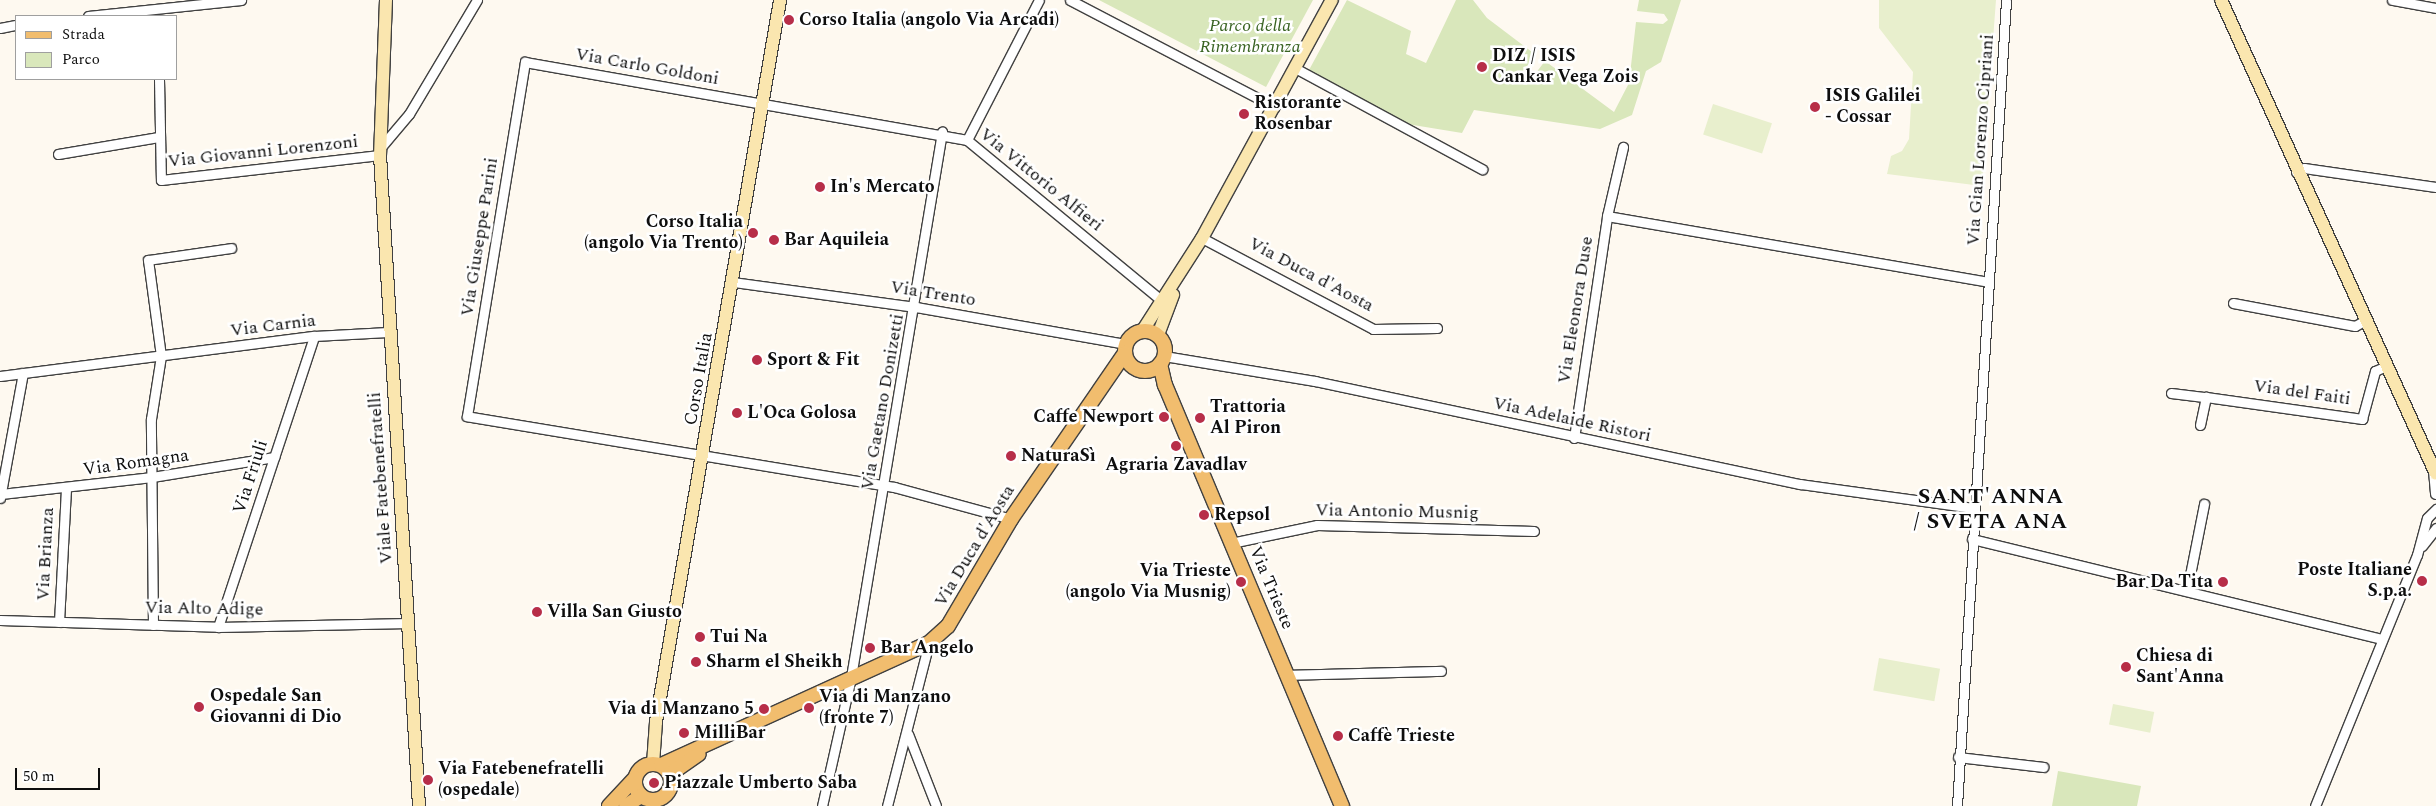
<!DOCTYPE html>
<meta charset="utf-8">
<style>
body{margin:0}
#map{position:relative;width:2436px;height:806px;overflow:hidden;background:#fef9f0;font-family:Spectral,serif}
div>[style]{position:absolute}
.green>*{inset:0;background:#d9e7bb}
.pitch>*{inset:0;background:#e8efcd;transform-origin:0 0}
.roads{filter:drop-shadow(1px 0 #414141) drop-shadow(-1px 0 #414141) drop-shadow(0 1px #414141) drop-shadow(0 -1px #414141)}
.street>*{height:9px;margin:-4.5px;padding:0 4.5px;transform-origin:4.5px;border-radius:4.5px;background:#fff}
.secondary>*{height:12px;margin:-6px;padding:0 6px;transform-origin:6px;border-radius:6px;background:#fae6af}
.primary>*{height:14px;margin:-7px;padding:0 7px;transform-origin:7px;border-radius:7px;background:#f1bd6e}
.primary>.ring{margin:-7px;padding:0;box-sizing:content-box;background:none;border:14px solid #f1bd6e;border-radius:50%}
.dots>*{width:14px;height:14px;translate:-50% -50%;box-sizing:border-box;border:2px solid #fff;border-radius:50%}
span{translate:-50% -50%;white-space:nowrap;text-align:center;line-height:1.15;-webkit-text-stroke:5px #fff;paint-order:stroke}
.poi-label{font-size:18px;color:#0e0e0e;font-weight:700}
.left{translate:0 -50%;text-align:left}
.right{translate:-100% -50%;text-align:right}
.park-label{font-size:18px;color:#396322;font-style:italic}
.street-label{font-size:18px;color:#0e0e0e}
.district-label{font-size:22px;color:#0e0e0e;font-weight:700;letter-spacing:1px}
.legend{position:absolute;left:15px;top:15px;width:162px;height:65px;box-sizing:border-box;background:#fff;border:1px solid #9f9f9f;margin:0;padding:6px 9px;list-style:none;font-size:15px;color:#0e0e0e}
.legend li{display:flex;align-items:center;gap:10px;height:25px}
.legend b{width:25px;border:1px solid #9f9f9f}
.scale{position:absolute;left:15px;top:768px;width:85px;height:22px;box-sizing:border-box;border:2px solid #0e0e0e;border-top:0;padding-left:6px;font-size:15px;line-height:18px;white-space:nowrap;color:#0e0e0e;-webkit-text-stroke:4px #fff;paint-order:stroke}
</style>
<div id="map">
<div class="green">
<i style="clip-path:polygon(1099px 0,1313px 0,1266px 87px)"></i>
<i style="clip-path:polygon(1347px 0,1411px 31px,1406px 54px,1426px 63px,1456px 0,1473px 0,1487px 18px,1536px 55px,1519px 76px,1522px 83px,1529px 82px,1545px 61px,1614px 112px,1629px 83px,1636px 22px,1663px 24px,1668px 20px,1664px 14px,1637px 11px,1639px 0,1681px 0,1661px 62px,1646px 71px,1632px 115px,1600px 129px,1474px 110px,1462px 133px,1407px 124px,1309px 70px)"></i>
<i style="clip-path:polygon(2058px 771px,2141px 786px,2137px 806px,2052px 806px)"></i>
</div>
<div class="pitch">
<i style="clip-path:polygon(1879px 0,1996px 0,1982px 186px,1887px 174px,1891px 156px,1902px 151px,1909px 139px,1913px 72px,1879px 28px)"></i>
<i style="left:1713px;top:104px;width:62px;height:32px;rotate:18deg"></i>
<i style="left:1879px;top:658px;width:62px;height:33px;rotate:10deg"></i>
<i style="left:2113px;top:704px;width:42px;height:21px;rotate:11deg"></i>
</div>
<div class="roads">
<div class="street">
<i style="left:1070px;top:0;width:231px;rotate:27.6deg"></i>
<i style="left:2392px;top:0;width:45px;rotate:10.3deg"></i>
<i style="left:88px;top:16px;width:154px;rotate:-6deg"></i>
<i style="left:0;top:28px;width:16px;rotate:-11deg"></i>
<i style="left:1295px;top:68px;width:213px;rotate:28.4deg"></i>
<i style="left:159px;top:79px;width:101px;rotate:88.9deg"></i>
<i style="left:161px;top:180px;width:220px;rotate:-6.5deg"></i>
<i style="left:967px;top:140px;width:157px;rotate:-62.8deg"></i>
<i style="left:381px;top:147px;width:43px;rotate:-49.7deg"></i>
<i style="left:409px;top:114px;width:133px;rotate:-59.2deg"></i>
<i style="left:58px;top:154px;width:102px;rotate:-9.6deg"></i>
<i style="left:2296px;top:172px;width:9px;rotate:-27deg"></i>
<i style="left:2304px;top:168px;width:133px;rotate:8.2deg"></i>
<i style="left:1607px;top:216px;width:387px;rotate:9.8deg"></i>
<i style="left:1202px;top:238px;width:194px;rotate:28deg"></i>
<i style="left:1373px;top:329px;width:64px;rotate:-0.9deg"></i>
<i style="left:733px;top:282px;width:185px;rotate:7.8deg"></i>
<i style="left:916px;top:307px;width:212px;rotate:10deg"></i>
<i style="left:2233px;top:303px;width:124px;rotate:10.7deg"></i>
<i style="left:2355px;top:326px;width:10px;rotate:-29deg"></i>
<i style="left:1164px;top:356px;width:153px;rotate:9.4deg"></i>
<i style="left:1315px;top:381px;width:496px;rotate:12deg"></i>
<i style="left:1800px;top:484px;width:176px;rotate:7.9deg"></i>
<i style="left:0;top:376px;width:317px;rotate:-7.3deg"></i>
<i style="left:314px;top:336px;width:74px;rotate:-3.1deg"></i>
<i style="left:2171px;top:393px;width:35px;rotate:7deg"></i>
<i style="left:2200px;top:425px;width:29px;rotate:-78deg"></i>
<i style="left:2206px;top:397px;width:158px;rotate:8deg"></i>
<i style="left:2362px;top:419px;width:50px;rotate:-74.8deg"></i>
<i style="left:2375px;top:371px;width:12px;rotate:-24deg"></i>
<i style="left:1574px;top:438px;width:224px;rotate:-81.5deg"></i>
<i style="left:1607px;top:216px;width:71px;rotate:-76.9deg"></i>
<i style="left:2433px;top:470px;width:24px;rotate:85deg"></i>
<i style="left:1px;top:494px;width:152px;rotate:-6.4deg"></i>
<i style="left:152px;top:477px;width:124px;rotate:-9.3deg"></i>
<i style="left:0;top:498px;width:127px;rotate:-79.6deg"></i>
<i style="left:1011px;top:519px;width:121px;rotate:-164.7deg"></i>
<i style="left:894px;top:487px;width:433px;rotate:-170.6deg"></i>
<i style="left:467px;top:416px;width:359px;rotate:-80.7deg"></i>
<i style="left:525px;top:62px;width:449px;rotate:10deg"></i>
<i style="left:967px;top:140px;width:253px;rotate:39.5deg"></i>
<i style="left:1972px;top:539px;width:422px;rotate:13.7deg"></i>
<i style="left:1231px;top:543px;width:88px;rotate:-11.8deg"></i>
<i style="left:1317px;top:525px;width:217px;rotate:1.6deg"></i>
<i style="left:2422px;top:546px;width:23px;rotate:-52deg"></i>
<i style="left:2187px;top:590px;width:88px;rotate:-78.8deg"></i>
<i style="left:0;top:620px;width:218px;rotate:1.8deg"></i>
<i style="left:218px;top:627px;width:191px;rotate:-1.2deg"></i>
<i style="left:59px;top:622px;width:133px;rotate:-87deg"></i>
<i style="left:153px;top:625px;width:206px;rotate:-90.6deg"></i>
<i style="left:151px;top:419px;width:64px;rotate:-81deg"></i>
<i style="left:161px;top:356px;width:97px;rotate:-97.7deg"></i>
<i style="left:148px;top:260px;width:84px;rotate:-8.2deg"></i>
<i style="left:218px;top:627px;width:306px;rotate:-71.7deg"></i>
<i style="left:1287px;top:675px;width:154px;rotate:-1.5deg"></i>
<i style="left:908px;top:734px;width:77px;rotate:68.7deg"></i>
<i style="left:1958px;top:757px;width:86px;rotate:6.7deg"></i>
<i style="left:655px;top:806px;width:5px;rotate:-79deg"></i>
<i style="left:822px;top:806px;width:132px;rotate:-77.3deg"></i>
<i style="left:851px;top:677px;width:553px;rotate:-80.52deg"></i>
<i style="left:887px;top:806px;width:168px;rotate:-75.6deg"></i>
<i style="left:1957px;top:806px;width:807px;rotate:-86.52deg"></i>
<i style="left:2315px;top:806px;width:271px;rotate:-67.9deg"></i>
<i style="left:2417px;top:555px;width:38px;rotate:-75deg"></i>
<i style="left:2427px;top:518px;width:13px;rotate:-45deg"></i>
</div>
<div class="secondary">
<i style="left:386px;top:0;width:155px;rotate:92.2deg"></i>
<i style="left:380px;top:155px;width:652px;rotate:86.57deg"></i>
<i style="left:2221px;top:0;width:520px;rotate:65.6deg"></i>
<i style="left:1143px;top:330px;width:109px;rotate:-57.3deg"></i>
<i style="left:1202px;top:238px;width:271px;rotate:-61.4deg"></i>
<i style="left:1158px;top:335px;width:43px;rotate:-69.4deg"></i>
<i style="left:653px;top:764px;width:42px;rotate:-85.9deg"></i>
<i style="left:656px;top:722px;width:733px;rotate:-80.25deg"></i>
</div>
<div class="primary">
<i class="ring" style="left:1125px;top:331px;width:26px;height:26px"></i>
<i style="left:1160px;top:364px;width:22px;rotate:77deg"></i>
<i style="left:1165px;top:385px;width:457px;rotate:67.2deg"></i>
<i class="ring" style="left:635px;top:764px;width:22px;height:22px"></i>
<i style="left:661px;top:765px;width:294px;rotate:-24.5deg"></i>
<i style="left:929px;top:643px;width:25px;rotate:-42deg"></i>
<i style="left:948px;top:626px;width:124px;rotate:-59.5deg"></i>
<i style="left:1011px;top:519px;width:201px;rotate:-55.5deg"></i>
<i style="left:670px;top:774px;width:35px;rotate:-35deg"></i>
<i style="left:609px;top:806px;width:38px;rotate:-47deg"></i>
<i style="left:626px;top:806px;width:18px;rotate:-34deg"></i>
</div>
</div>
<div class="dots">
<i style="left:789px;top:20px;background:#b72e49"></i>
<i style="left:1482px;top:67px;background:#b72e49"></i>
<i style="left:1815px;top:107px;background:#b72e49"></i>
<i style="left:1244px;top:114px;background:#b72e49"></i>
<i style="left:820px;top:187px;background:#b72e49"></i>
<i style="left:753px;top:233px;background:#b72e49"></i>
<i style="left:774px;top:240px;background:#b72e49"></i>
<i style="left:757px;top:360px;background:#b72e49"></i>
<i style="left:737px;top:413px;background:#b72e49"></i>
<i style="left:1164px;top:417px;background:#b72e49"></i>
<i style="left:1200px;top:418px;background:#b72e49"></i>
<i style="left:1176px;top:446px;background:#b72e49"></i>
<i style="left:1011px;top:456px;background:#b72e49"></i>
<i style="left:1204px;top:515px;background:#b72e49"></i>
<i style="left:2422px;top:581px;background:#b72e49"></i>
<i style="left:1241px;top:582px;background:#b72e49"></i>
<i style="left:2223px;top:582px;background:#b72e49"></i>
<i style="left:537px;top:612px;background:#b72e49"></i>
<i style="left:700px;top:637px;background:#b72e49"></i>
<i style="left:870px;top:648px;background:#b72e49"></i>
<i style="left:696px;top:662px;background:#b72e49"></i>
<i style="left:2126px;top:667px;background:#b72e49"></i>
<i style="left:199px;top:707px;background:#b72e49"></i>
<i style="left:809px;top:708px;background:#b72e49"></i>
<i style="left:764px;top:709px;background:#b72e49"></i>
<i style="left:684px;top:733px;background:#b72e49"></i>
<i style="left:1338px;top:736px;background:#b72e49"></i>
<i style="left:428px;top:780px;background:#b72e49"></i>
<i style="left:654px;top:783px;background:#b72e49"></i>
</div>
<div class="poi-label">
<span class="left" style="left:799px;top:20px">Corso Italia (angolo Via Arcadi)</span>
<span class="left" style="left:1492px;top:67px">DIZ / ISIS<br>Cankar Vega Zois</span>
<span class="left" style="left:1825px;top:107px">ISIS Galilei<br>- Cossar</span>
<span class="left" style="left:1254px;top:114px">Ristorante<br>Rosenbar</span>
<span class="left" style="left:830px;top:187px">In's Mercato</span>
<span class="right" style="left:743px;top:233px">Corso Italia<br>(angolo Via Trento)</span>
<span class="left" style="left:784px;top:240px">Bar Aquileia</span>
<span class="left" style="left:767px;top:360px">Sport &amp; Fit</span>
<span class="left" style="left:1210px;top:418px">Trattoria<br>Al Piron</span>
<span class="left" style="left:747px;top:413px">L'Oca Golosa</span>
<span class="right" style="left:1154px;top:417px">Caffe Newport</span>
<span class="left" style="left:1021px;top:456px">NaturaSì</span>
<span style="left:1176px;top:465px">Agraria Zavadlav</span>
<span class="left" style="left:1214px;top:515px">Repsol</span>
<span class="right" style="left:2412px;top:581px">Poste Italiane<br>S.p.a.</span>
<span class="right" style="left:1231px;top:582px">Via Trieste<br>(angolo Via Musnig)</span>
<span class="right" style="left:2213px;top:582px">Bar Da Tita</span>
<span class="left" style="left:547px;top:612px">Villa San Giusto</span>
<span class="left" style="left:710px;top:637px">Tui Na</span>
<span class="left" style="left:880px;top:648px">Bar Angelo</span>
<span class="left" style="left:2136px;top:667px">Chiesa di<br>Sant'Anna</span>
<span class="left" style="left:706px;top:662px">Sharm el Sheikh</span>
<span class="left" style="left:210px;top:707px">Ospedale San<br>Giovanni di Dio</span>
<span class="left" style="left:819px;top:708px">Via di Manzano<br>(fronte 7)</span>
<span class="right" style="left:754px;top:709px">Via di Manzano 5</span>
<span class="left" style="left:694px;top:733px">MilliBar</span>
<span class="left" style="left:1348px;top:736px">Caffè Trieste</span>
<span class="left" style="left:438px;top:780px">Via Fatebenefratelli<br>(ospedale)</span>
<span class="left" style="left:664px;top:783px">Piazzale Umberto Saba</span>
</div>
<div class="park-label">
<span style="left:1250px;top:37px">Parco della<br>Rimembranza</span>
</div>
<div class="street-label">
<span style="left:647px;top:67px;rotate:10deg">Via Carlo Goldoni</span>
<span style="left:1981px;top:140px;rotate:-86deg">Via Gian Lorenzo Cipriani</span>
<span style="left:263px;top:152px;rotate:-6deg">Via Giovanni Lorenzoni</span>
<span style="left:1041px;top:180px;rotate:39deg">Via Vittorio Alfieri</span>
<span style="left:480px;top:237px;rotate:-81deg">Via Giuseppe Parini</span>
<span style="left:1311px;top:275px;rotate:28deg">Via Duca d'Aosta</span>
<span style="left:933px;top:294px;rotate:9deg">Via Trento</span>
<span style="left:1576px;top:310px;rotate:-81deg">Via Eleonora Duse</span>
<span style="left:273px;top:326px;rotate:-7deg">Via Carnia</span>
<span style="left:699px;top:379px;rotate:-80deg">Corso Italia</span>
<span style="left:2302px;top:393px;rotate:8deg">Via del Faiti</span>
<span style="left:883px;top:402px;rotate:-80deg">Via Gaetano Donizetti</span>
<span style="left:1572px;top:420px;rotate:12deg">Via Adelaide Ristori</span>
<span style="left:136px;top:463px;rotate:-8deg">Via Romagna</span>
<span style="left:251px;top:477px;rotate:-72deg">Via Friuli</span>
<span style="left:381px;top:478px;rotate:-94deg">Viale Fatebenefratelli</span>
<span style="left:1397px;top:512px;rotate:1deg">Via Antonio Musnig</span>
<span style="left:975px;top:546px;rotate:-59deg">Via Duca d'Aosta</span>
<span style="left:46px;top:554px;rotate:-87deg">Via Brianza</span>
<span style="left:1271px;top:588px;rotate:67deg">Via Trieste</span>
<span style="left:204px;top:609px;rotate:1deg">Via Alto Adige</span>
</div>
<div class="district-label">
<span style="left:1991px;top:509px">SANT'ANNA<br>/ SVETA ANA</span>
</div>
<ul class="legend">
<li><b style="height:6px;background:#f1bd6e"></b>Strada</li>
<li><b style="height:14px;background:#d9e7bb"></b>Parco</li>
</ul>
<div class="scale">50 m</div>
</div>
